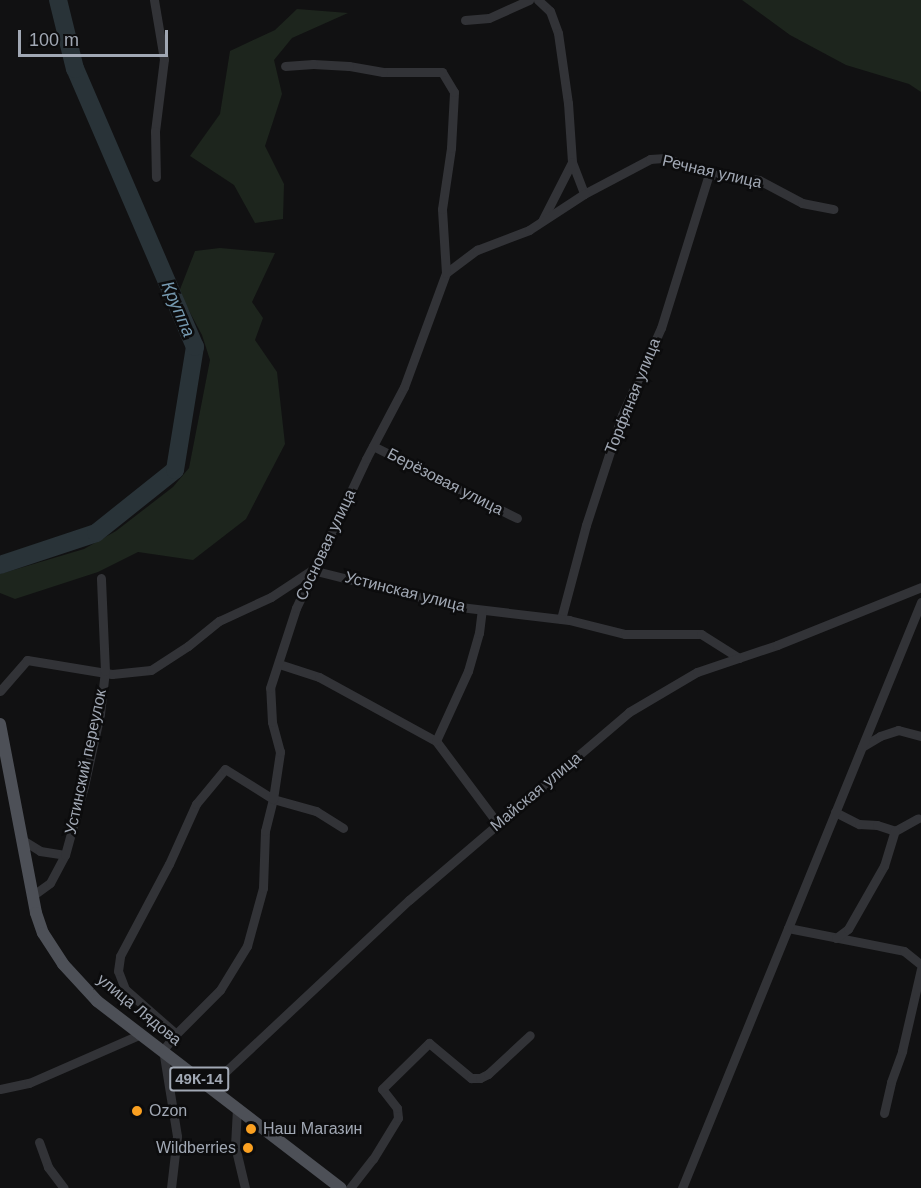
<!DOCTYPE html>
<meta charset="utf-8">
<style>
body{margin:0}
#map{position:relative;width:921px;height:1188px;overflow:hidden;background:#111112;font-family:Arial,sans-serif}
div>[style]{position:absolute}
.green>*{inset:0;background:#1d251d}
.river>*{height:18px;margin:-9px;padding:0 9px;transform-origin:9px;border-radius:9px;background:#293338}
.minor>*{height:9px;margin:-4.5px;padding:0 4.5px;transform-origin:4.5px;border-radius:4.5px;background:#323337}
.major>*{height:12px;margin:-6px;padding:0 6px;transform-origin:6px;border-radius:6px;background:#4d5057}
.dots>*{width:16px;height:16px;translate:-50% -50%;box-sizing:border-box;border:3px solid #0c0c0d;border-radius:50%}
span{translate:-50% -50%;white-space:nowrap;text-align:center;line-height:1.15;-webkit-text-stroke:5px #0c0c0d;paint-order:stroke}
.shield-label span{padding:2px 4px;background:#0c0c0d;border:2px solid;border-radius:4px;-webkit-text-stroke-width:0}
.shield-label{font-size:15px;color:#a1a8b4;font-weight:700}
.street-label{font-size:16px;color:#a1a8b4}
.poi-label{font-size:16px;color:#a1a8b4}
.left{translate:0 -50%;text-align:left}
.right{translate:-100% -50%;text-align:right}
.water-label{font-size:18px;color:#769ab1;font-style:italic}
.scale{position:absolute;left:18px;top:30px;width:150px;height:27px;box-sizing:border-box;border:3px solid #a1a8b4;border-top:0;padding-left:8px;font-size:18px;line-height:21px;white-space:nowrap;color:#a1a8b4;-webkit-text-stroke:4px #0c0c0d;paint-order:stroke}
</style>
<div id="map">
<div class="green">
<i style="clip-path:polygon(742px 0,921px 0,921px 92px,909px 84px,846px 65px,790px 35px)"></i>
<i style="clip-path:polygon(297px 9px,348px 13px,292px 38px,274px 60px,282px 94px,265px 146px,284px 184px,283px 219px,255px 223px,234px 185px,190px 156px,220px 114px,230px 51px,275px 30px)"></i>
<i style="clip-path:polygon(220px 248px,275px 253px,252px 302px,263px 318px,255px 340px,277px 372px,285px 444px,246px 519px,193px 560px,138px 552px,98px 572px,15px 599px,0 593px,0 574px,84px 549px,116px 531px,173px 487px,189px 468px,210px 360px,202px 335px,179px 292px,195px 251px)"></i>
</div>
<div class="river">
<i style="left:0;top:565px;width:101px;rotate:-18.4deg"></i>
<i style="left:96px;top:533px;width:101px;rotate:-38.6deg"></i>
<i style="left:175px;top:470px;width:125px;rotate:-80.8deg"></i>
<i style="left:195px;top:347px;width:303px;rotate:-113.3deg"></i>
<i style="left:75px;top:69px;width:71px;rotate:-103.8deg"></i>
</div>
<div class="minor">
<i style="left:154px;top:0;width:60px;rotate:80.4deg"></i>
<i style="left:164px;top:59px;width:73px;rotate:97.1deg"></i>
<i style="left:155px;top:131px;width:46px;rotate:88.8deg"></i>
<i style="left:538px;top:0;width:16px;rotate:43deg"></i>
<i style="left:550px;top:11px;width:23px;rotate:70deg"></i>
<i style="left:558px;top:33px;width:71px;rotate:81.9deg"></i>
<i style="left:568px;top:103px;width:59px;rotate:86.1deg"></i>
<i style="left:572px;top:162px;width:34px;rotate:69deg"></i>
<i style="left:584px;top:194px;width:75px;rotate:-27.9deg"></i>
<i style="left:650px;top:159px;width:16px;rotate:-4deg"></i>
<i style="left:666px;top:158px;width:46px;rotate:20.4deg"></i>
<i style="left:709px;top:174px;width:50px;rotate:6.8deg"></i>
<i style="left:759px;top:180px;width:49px;rotate:28.1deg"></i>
<i style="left:802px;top:203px;width:32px;rotate:11deg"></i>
<i style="left:465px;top:20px;width:24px;rotate:-5deg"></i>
<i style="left:489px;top:18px;width:44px;rotate:-24.2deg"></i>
<i style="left:542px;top:221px;width:66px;rotate:-63deg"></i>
<i style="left:446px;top:273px;width:39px;rotate:-37deg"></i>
<i style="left:477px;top:250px;width:56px;rotate:-21deg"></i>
<i style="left:529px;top:230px;width:66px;rotate:-33.2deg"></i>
<i style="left:373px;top:446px;width:161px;rotate:26.6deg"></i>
<i style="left:561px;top:619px;width:97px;rotate:-75.1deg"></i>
<i style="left:586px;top:525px;width:116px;rotate:-71.9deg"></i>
<i style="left:622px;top:415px;width:95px;rotate:-65.9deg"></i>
<i style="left:661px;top:328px;width:161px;rotate:-72.7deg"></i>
<i style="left:279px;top:664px;width:42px;rotate:18deg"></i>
<i style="left:319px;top:677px;width:133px;rotate:28.7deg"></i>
<i style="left:436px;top:741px;width:104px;rotate:53.2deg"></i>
<i style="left:0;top:691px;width:41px;rotate:-48.9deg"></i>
<i style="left:27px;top:660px;width:86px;rotate:9.4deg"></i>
<i style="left:112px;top:674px;width:39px;rotate:-6deg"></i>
<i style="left:151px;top:670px;width:44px;rotate:-33deg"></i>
<i style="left:188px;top:646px;width:40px;rotate:-39deg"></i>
<i style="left:219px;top:621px;width:57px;rotate:-24.8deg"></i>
<i style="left:271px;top:597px;width:49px;rotate:-33.4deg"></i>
<i style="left:312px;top:570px;width:153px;rotate:14deg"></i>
<i style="left:460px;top:607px;width:110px;rotate:6.8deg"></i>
<i style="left:569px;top:620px;width:58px;rotate:14deg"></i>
<i style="left:625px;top:634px;width:76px"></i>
<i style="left:701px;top:634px;width:45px;rotate:32.3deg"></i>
<i style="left:436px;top:741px;width:77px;rotate:-65.4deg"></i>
<i style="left:468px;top:671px;width:40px;rotate:-74deg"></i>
<i style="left:479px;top:633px;width:23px;rotate:-83deg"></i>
<i style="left:862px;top:747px;width:21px;rotate:-31deg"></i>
<i style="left:880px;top:736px;width:19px;rotate:-18deg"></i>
<i style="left:898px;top:730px;width:24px;rotate:15deg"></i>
<i style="left:835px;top:812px;width:27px;rotate:27deg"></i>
<i style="left:859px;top:824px;width:18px;rotate:3deg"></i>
<i style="left:877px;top:825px;width:19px;rotate:18deg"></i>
<i style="left:895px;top:831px;width:26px;rotate:-29deg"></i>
<i style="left:21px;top:839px;width:22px;rotate:32deg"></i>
<i style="left:40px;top:851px;width:25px;rotate:9deg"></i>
<i style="left:32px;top:896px;width:22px;rotate:-36deg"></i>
<i style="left:50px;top:883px;width:32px;rotate:-62deg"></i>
<i style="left:65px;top:855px;width:72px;rotate:-74.6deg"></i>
<i style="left:84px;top:786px;width:74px;rotate:-77.5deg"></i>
<i style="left:100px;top:714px;width:43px;rotate:-83.4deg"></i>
<i style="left:105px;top:671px;width:93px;rotate:-92.5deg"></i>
<i style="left:788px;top:928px;width:118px;rotate:11.2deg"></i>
<i style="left:904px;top:951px;width:22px;rotate:39deg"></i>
<i style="left:836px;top:938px;width:15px;rotate:-37deg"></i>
<i style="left:848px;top:929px;width:73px;rotate:-60.3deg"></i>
<i style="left:884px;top:866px;width:37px;rotate:-73deg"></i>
<i style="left:176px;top:1034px;width:62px;rotate:-45deg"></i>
<i style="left:220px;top:990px;width:52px;rotate:-58.5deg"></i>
<i style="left:247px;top:946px;width:60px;rotate:-74.6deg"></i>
<i style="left:263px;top:888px;width:57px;rotate:-88deg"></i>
<i style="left:265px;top:831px;width:33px;rotate:-76deg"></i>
<i style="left:273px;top:799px;width:45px;rotate:15.6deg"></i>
<i style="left:316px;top:811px;width:32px;rotate:32deg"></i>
<i style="left:209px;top:1087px;width:274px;rotate:-43.1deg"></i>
<i style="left:409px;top:900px;width:289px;rotate:-40.5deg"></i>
<i style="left:629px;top:712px;width:79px;rotate:-30.5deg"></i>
<i style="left:697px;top:672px;width:84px;rotate:-18.6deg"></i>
<i style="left:777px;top:645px;width:155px;rotate:-21.9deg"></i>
<i style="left:0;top:1089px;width:30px;rotate:-12deg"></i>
<i style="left:29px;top:1083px;width:122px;rotate:-23.6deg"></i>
<i style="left:237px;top:1108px;width:38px;rotate:93deg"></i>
<i style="left:235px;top:1146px;width:43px;rotate:76.6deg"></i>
<i style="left:884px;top:1113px;width:32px;rotate:-77deg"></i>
<i style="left:891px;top:1082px;width:33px;rotate:-70deg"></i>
<i style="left:902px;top:1051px;width:84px;rotate:-77deg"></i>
<i style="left:39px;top:1142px;width:27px;rotate:70deg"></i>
<i style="left:48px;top:1167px;width:26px;rotate:53deg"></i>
<i style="left:171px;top:1188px;width:52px;rotate:-83.4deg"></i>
<i style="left:177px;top:1136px;width:87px;rotate:-99.2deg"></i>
<i style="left:163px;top:1050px;width:21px;rotate:-51deg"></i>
<i style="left:176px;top:1034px;width:68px;rotate:-138.6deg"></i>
<i style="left:125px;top:989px;width:19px;rotate:-111deg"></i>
<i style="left:118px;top:971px;width:15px;rotate:-82deg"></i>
<i style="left:120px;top:956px;width:104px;rotate:-62deg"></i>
<i style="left:169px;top:864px;width:66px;rotate:-65.8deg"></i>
<i style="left:196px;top:804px;width:45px;rotate:-50.4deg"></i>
<i style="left:225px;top:769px;width:57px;rotate:32deg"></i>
<i style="left:273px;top:799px;width:48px;rotate:-81.5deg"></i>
<i style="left:280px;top:752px;width:31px;rotate:-105deg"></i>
<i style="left:272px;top:722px;width:34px;rotate:-93deg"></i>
<i style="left:270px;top:688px;width:84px;rotate:-72deg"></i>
<i style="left:296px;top:608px;width:165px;rotate:-64.8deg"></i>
<i style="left:366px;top:459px;width:81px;rotate:-62.2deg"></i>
<i style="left:404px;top:387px;width:121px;rotate:-69.8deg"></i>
<i style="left:446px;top:273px;width:64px;rotate:-93.6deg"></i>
<i style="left:442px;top:209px;width:62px;rotate:-81.6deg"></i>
<i style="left:451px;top:148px;width:56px;rotate:-86.9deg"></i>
<i style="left:454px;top:92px;width:23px;rotate:-121deg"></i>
<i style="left:442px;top:72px;width:59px;rotate:180deg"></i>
<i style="left:383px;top:72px;width:35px;rotate:-170deg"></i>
<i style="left:349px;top:66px;width:36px;rotate:-177deg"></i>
<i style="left:313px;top:64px;width:28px;rotate:176deg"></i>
<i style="left:350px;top:1188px;width:37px;rotate:-52deg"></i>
<i style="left:373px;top:1159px;width:48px;rotate:-58.6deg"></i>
<i style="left:398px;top:1118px;width:10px;rotate:-96deg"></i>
<i style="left:397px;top:1108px;width:24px;rotate:-128deg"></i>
<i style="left:382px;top:1089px;width:66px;rotate:-44.4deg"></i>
<i style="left:429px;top:1043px;width:55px;rotate:39.8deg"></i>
<i style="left:471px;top:1078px;width:9px"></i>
<i style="left:480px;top:1078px;width:9px;rotate:-27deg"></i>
<i style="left:488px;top:1074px;width:57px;rotate:-42.9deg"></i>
<i style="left:682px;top:1188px;width:633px;rotate:-67.81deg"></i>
</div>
<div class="major">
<i style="left:0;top:724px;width:192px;rotate:79.2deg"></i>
<i style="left:36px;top:913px;width:21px;rotate:71deg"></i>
<i style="left:43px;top:933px;width:37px;rotate:57deg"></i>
<i style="left:63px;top:964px;width:50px;rotate:47.4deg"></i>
<i style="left:97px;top:1001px;width:307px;rotate:37.5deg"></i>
</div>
<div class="dots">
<i style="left:137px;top:1111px;background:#faa021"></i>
<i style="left:251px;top:1129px;background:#faa021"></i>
<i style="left:248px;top:1148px;background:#faa021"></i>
</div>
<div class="shield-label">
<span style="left:199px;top:1079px">49К-14</span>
</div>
<div class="street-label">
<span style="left:712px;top:172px;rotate:13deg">Речная улица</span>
<span style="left:633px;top:396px;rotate:-68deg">Торфяная улица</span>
<span style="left:445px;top:482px;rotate:27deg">Берёзовая улица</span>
<span style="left:326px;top:545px;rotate:-65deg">Сосновая улица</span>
<span style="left:405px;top:592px;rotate:14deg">Устинская улица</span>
<span style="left:86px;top:762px;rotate:-78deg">Устинский переулок</span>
<span style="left:536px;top:792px;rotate:-40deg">Майская улица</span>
<span style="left:139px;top:1010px;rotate:39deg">улица Лядова</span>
</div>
<div class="poi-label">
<span class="left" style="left:149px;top:1111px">Ozon</span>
<span class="left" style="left:263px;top:1129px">Наш Магазин</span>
<span class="right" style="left:236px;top:1148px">Wildberries</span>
</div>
<div class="water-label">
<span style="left:178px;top:309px;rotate:67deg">Круппа</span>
</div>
<div class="scale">100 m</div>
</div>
